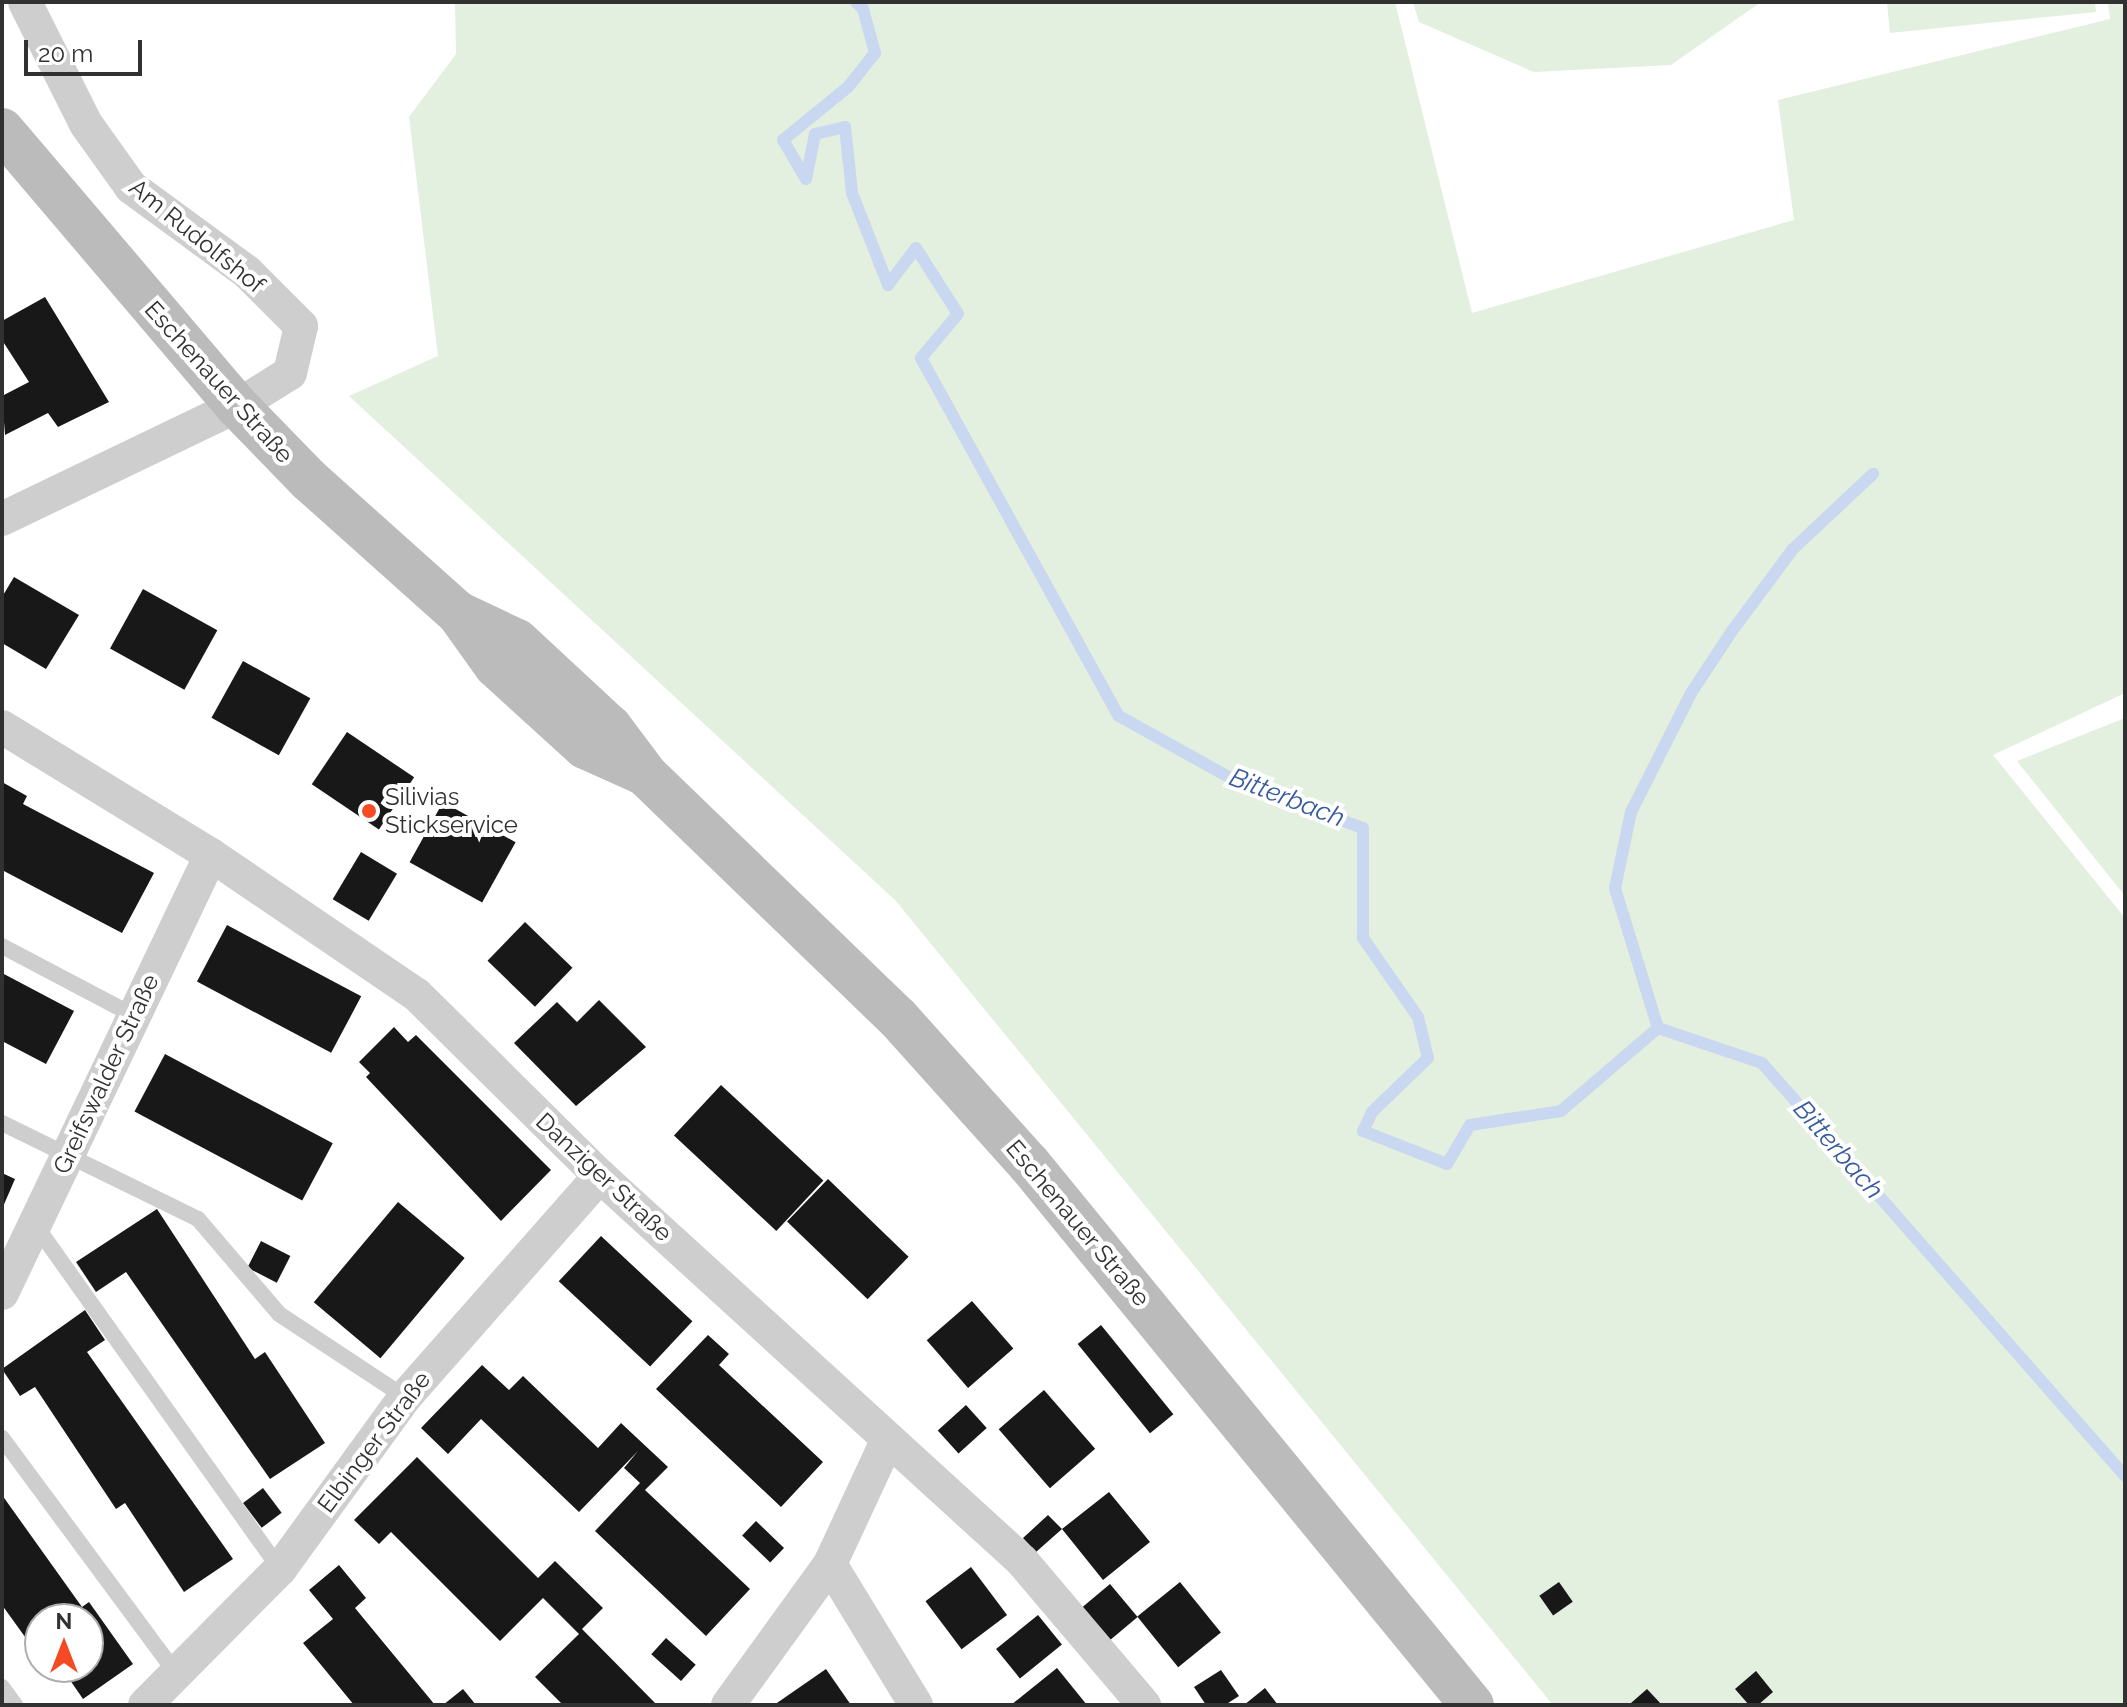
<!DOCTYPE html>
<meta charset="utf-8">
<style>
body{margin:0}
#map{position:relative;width:2127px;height:1707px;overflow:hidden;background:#fff;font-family:Raleway,sans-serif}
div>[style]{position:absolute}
.green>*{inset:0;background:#e3efdf}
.stream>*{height:12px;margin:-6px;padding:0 6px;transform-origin:6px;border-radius:6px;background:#c9d7f0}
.building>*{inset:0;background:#181818;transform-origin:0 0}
.lane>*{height:16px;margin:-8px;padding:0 8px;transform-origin:8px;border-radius:8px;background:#cecece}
.street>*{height:34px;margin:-17px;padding:0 17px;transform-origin:17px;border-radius:17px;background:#cecece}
.secondary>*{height:44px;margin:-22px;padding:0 22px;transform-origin:22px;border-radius:22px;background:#bbb}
.dots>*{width:22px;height:22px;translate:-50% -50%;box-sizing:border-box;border:4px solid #fff;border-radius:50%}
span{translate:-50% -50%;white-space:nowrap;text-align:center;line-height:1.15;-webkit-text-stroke:8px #fff;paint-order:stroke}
.street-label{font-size:24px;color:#313131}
.poi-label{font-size:24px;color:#313131}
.left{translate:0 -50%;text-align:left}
.water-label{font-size:26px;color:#365b9d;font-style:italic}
.frame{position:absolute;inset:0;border:4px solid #313131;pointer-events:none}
.north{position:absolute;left:24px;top:1603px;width:80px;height:80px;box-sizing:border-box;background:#fff;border:2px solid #adadad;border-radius:50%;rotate:0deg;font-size:22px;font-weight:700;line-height:32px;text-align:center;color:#313131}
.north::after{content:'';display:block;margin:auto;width:28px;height:36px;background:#f64a25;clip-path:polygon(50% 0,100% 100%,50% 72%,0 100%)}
.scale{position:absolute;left:24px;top:40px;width:118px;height:36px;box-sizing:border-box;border:4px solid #313131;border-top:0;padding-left:10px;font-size:24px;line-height:28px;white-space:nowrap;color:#313131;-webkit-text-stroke:6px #fff;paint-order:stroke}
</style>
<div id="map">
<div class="green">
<i style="clip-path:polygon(455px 2px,1395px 2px,1472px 313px,1794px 220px,1778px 100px,2110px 19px,2108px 2px,2125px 2px,2125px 693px,1993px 755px,2125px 918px,2125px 1705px,1553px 1705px,896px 901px,349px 396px,438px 356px,409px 117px,456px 54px)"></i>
<i style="clip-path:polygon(1413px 2px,1761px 2px,1671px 65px,1534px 72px,1419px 22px)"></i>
<i style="clip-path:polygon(1887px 2px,2095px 2px,2096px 12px,1890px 33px)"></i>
<i style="clip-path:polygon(2125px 718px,2125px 896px,2017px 761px)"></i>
</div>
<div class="stream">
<i style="left:856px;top:2px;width:10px;rotate:45deg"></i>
<i style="left:863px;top:9px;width:46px;rotate:74.7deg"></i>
<i style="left:875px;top:53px;width:43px;rotate:128.5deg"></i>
<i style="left:848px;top:87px;width:84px;rotate:140.8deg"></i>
<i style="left:783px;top:140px;width:45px;rotate:59.5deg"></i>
<i style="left:806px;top:179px;width:46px;rotate:-78.7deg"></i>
<i style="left:815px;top:134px;width:31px;rotate:-13deg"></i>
<i style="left:845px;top:127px;width:66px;rotate:83.9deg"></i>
<i style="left:852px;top:193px;width:99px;rotate:68.6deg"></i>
<i style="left:888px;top:285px;width:46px;rotate:-52.9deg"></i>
<i style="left:916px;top:248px;width:78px;rotate:57.5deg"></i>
<i style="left:958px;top:314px;width:57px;rotate:130.1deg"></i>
<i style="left:921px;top:358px;width:409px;rotate:61.1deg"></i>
<i style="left:1119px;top:716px;width:142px;rotate:29.1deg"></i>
<i style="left:1243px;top:785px;width:127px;rotate:19.7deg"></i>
<i style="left:1363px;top:828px;width:110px;rotate:90deg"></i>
<i style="left:1363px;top:938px;width:96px;rotate:55.2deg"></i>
<i style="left:1418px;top:1017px;width:42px;rotate:76.3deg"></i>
<i style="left:1428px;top:1058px;width:78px;rotate:136deg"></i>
<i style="left:1372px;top:1112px;width:21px;rotate:115deg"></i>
<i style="left:1363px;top:1131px;width:90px;rotate:21.4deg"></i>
<i style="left:1447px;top:1164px;width:45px;rotate:-59.5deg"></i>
<i style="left:1470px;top:1125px;width:92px;rotate:-8.7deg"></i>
<i style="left:1561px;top:1111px;width:128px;rotate:-40.6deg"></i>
<i style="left:1658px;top:1028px;width:110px;rotate:18.6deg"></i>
<i style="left:1762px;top:1063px;width:550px;rotate:48.69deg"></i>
<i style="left:1658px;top:1028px;width:146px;rotate:-107.1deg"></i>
<i style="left:1615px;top:888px;width:78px;rotate:-78.1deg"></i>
<i style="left:1631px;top:812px;width:133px;rotate:-63.2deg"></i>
<i style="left:1691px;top:693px;width:74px;rotate:-56.5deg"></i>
<i style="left:1732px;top:631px;width:102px;rotate:-53.4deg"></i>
<i style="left:1793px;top:549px;width:110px;rotate:-43.2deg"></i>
</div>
<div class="building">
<i style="clip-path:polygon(45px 297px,109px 402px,58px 427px,48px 413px,5px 435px,2px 396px,29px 382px,2px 340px,2px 321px)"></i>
<i style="clip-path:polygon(14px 577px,79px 615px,46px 669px,2px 643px,2px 597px)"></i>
<i style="left:143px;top:589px;width:85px;height:68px;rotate:29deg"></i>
<i style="left:243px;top:661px;width:77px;height:65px;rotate:29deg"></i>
<i style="left:347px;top:732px;width:81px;height:63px;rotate:34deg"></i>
<i style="clip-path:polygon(2px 782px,27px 796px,23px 804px,154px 873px,122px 933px,2px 870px)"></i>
<i style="left:443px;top:802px;width:83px;height:69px;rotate:29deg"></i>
<i style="left:361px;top:852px;width:42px;height:55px;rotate:31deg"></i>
<i style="left:525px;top:922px;width:66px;height:54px;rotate:44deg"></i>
<i style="left:227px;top:925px;width:152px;height:64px;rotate:28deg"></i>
<i style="clip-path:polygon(2px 973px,74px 1011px,46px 1064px,2px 1041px)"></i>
<i style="clip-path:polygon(599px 1000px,646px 1047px,576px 1106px,514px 1043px,557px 1002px,577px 1022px)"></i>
<i style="clip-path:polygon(394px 1027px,408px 1042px,416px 1035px,551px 1170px,501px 1221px,366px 1077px,370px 1073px,359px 1062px)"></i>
<i style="left:165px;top:1054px;width:190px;height:65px;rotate:28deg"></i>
<i style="left:721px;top:1085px;width:140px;height:69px;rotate:43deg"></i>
<i style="clip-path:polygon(2px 1173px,15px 1179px,2px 1209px)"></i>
<i style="left:828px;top:1179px;width:112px;height:59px;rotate:44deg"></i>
<i style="left:398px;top:1202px;width:87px;height:131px;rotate:40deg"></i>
<i style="clip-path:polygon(157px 1209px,255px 1359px,265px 1352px,325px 1443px,270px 1479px,126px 1272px,96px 1292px,76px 1262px)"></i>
<i style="left:601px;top:1236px;width:125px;height:62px;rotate:43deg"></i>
<i style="left:261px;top:1241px;width:33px;height:30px;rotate:27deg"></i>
<i style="left:972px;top:1301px;width:63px;height:60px;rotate:49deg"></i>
<i style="clip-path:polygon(85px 1310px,105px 1340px,87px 1352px,233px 1559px,184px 1592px,125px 1503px,116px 1509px,35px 1387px,20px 1396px,2px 1369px)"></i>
<i style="left:1101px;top:1325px;width:115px;height:30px;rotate:51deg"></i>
<i style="clip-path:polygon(708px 1335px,729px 1354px,719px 1365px,823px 1462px,781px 1507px,656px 1389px)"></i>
<i style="clip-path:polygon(482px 1365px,509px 1390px,523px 1376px,598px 1448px,621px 1423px,668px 1467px,645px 1490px,750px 1589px,706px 1636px,595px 1531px,640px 1483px,624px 1468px,638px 1451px,579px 1512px,481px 1419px,448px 1454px,421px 1428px)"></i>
<i style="left:1044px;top:1390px;width:78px;height:60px;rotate:49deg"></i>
<i style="left:966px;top:1405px;width:31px;height:38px;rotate:48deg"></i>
<i style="clip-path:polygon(417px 1457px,538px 1578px,555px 1561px,603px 1608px,582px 1629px,657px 1705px,563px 1705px,535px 1677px,579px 1634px,543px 1598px,500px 1641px,391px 1532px,379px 1544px,354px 1520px)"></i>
<i style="left:263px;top:1488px;width:31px;height:25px;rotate:53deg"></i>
<i style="clip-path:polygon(1109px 1492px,1150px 1542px,1103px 1580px,1062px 1529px,1036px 1552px,1023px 1538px,1048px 1515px,1062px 1529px)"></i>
<i style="clip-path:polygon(2px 1495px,82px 1607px,89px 1602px,133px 1664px,83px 1699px,61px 1667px,88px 1667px,88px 1619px,40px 1619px,40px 1642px,33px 1648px,2px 1605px)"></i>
<i style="left:756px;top:1521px;width:39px;height:20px;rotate:44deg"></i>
<i style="clip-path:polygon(339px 1565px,366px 1598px,355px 1608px,435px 1705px,354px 1705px,303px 1643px,333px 1619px,309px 1590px)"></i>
<i style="left:971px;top:1567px;width:60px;height:57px;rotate:53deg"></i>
<i style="left:1180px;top:1582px;width:65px;height:55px;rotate:51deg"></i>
<i style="left:1559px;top:1582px;width:24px;height:24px;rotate:55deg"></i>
<i style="left:1110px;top:1584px;width:43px;height:37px;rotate:50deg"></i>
<i style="left:1038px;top:1615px;width:38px;height:54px;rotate:51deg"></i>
<i style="left:666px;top:1638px;width:40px;height:22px;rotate:42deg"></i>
<i style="clip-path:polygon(1057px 1668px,1087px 1705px,1011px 1705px)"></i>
<i style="clip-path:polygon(826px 1669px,851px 1705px,774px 1705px)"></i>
<i style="clip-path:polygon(1221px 1670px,1239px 1696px,1225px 1705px,1206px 1705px,1194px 1687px)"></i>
<i style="clip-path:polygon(1756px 1671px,1773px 1692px,1758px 1705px,1749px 1705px,1735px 1689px)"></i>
<i style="clip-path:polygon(1265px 1688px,1278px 1705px,1244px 1705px)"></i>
<i style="clip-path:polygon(463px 1689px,476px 1705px,443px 1705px)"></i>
<i style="clip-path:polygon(1647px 1689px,1662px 1705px,1632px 1705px,1631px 1703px)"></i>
</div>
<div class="lane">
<i style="left:2px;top:946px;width:148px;rotate:27.8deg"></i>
<i style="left:2px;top:1123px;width:218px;rotate:26.1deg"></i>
<i style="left:198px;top:1219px;width:125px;rotate:49.5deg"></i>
<i style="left:279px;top:1314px;width:151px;rotate:33.4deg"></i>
<i style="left:36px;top:1226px;width:421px;rotate:54.6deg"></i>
<i style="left:2px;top:1438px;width:292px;rotate:53.5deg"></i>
<i style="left:2px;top:1687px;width:22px;rotate:54deg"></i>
</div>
<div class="street">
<i style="left:2px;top:519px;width:261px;rotate:-25.7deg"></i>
<i style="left:237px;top:406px;width:62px;rotate:-31.9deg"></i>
<i style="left:290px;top:373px;width:48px;rotate:-76.8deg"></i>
<i style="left:301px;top:326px;width:76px;rotate:-135deg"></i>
<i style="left:247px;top:272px;width:144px;rotate:-143.8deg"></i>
<i style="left:131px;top:187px;width:77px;rotate:-125.5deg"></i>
<i style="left:86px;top:124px;width:136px;rotate:-116.6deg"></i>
<i style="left:2px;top:727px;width:245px;rotate:31.5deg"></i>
<i style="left:211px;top:855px;width:249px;rotate:34.2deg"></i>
<i style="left:417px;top:995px;width:257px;rotate:44.7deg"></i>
<i style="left:600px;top:1176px;width:571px;rotate:42.37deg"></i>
<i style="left:1022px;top:1561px;width:189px;rotate:49.7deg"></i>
<i style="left:2px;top:1293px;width:485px;rotate:-64.5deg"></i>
<i style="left:888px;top:1439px;width:138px;rotate:114.9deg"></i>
<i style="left:830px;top:1564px;width:165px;rotate:58.6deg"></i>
<i style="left:145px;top:1705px;width:192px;rotate:-45.2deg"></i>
<i style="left:280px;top:1569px;width:213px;rotate:-54deg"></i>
<i style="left:405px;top:1397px;width:295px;rotate:-48.6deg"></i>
<i style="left:728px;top:1705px;width:174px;rotate:-54.1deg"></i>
</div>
<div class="secondary">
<i style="left:2px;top:130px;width:362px;rotate:49.6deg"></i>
<i style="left:237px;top:406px;width:103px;rotate:45.8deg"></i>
<i style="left:309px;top:480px;width:200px;rotate:41.8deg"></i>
<i style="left:458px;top:613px;width:65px;rotate:54.4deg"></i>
<i style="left:496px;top:666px;width:120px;rotate:42.3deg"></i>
<i style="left:585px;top:747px;width:61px;rotate:24.1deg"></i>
<i style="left:458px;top:613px;width:65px;rotate:25.4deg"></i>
<i style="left:517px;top:641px;width:127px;rotate:42.8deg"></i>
<i style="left:610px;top:727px;width:60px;rotate:53.1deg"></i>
<i style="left:646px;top:775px;width:349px;rotate:44deg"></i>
<i style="left:897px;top:1017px;width:198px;rotate:48.1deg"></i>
<i style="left:1029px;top:1164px;width:699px;rotate:50.69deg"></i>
</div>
<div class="dots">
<i style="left:369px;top:811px;background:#f64a25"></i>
</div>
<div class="street-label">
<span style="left:197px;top:236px;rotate:39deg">Am Rudolfshof</span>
<span style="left:219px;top:382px;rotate:48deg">Eschenauer Straße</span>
<span style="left:106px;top:1074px;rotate:-65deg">Greifswalder Straße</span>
<span style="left:604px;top:1177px;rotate:43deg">Danziger Straße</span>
<span style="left:1078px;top:1223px;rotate:50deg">Eschenauer Straße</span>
<span style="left:374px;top:1442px;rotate:-53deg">Elbinger Straße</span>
</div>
<div class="poi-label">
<span class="left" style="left:385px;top:811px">Silivias<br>Stickservice</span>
</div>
<div class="water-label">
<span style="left:1287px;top:798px;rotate:21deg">Bitterbach</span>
<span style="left:1838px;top:1150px;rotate:49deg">Bitterbach</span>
</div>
<div class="frame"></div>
<div class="north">N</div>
<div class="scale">20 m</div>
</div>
